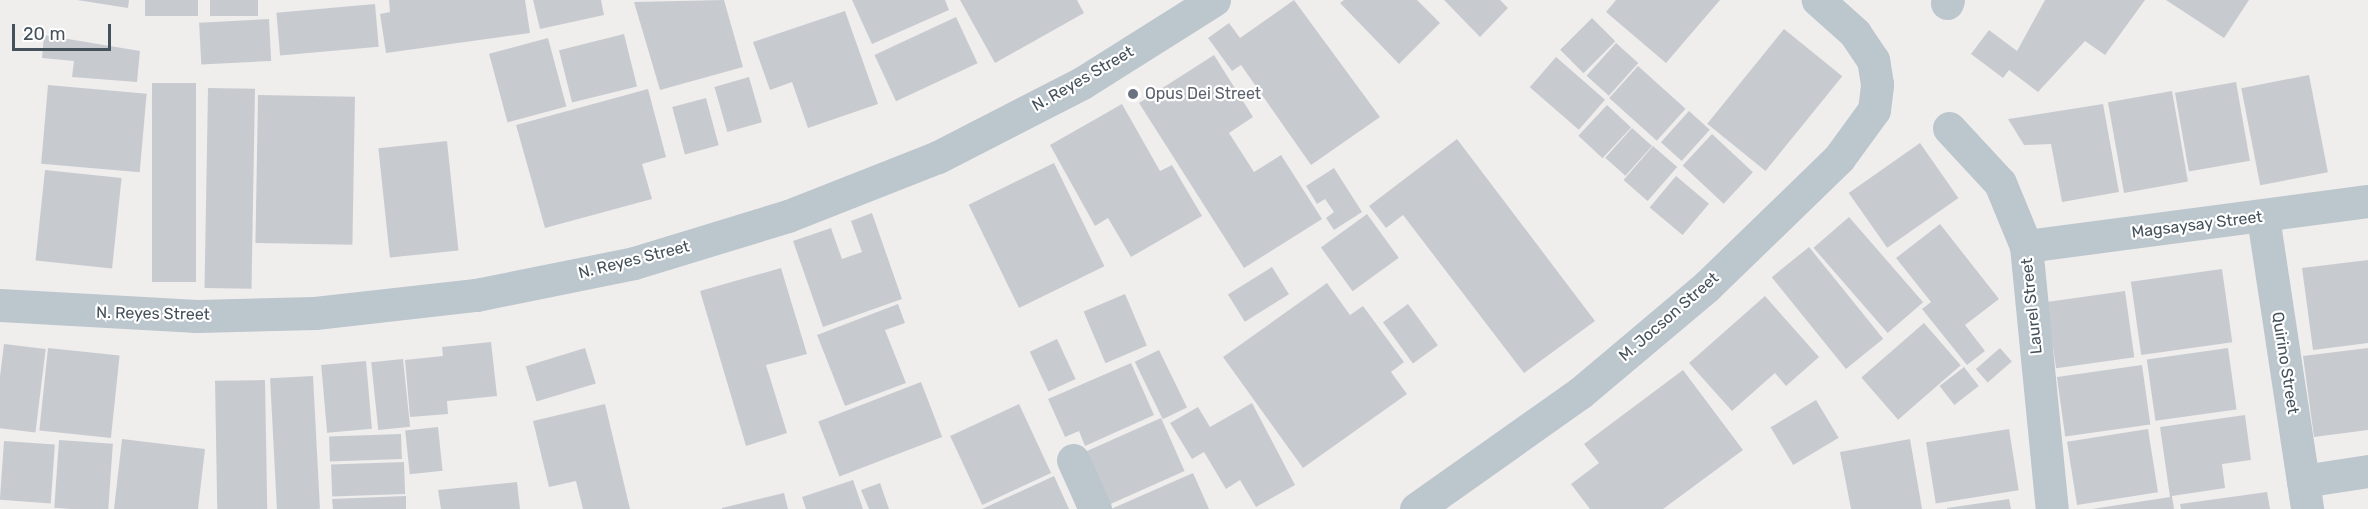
<!DOCTYPE html>
<style>
body{margin:0}
#map{position:relative;width:2368px;height:509px;overflow:hidden;background:#f0eded;font-family:Rubik,sans-serif}
div>[style]{position:absolute}
.building>*{inset:0;background:#c7cbd0;transform-origin:0 0}
.minor>*{height:33px;margin:-16.5px;padding:0 16.5px;transform-origin:16.5px;border-radius:16.5px;background:#bbc6cd}
.dots>*{width:16px;height:16px;translate:-50% -50%;box-sizing:border-box;border:3px solid #fff;border-radius:50%}
span{translate:-50% -50%;white-space:nowrap;text-align:center;line-height:1.15;-webkit-text-stroke:4.5px #fff;paint-order:stroke}
.street-label{font-size:16px;color:#45525b}
.worship-label{font-size:16px;color:#5b616d}
.left{translate:0 -50%;text-align:left}
.scale{position:absolute;left:12px;top:24px;width:99px;height:27px;box-sizing:border-box;border:3px solid #45525b;border-top:0;padding-left:8px;font-size:18px;line-height:21px;white-space:nowrap;color:#45525b;-webkit-text-stroke:4px #fff;paint-order:stroke}
</style>
<div id="map">
<div class="building">
<i style="clip-path:polygon(77px 0,129px 0,128px 8px)"></i>
<i style="left:145px;top:0;width:53px;height:16px"></i>
<i style="left:210px;top:0;width:48px;height:16px"></i>
<i style="clip-path:polygon(389px 0,525px 0,530px 33px,386px 53px,380px 14px,390px 12px)"></i>
<i style="clip-path:polygon(533px 0,601px 0,604px 15px,540px 29px)"></i>
<i style="clip-path:polygon(724px 0,743px 67px,660px 90px,634px 2px)"></i>
<i style="clip-path:polygon(852px 0,945px 0,949px 10px,872px 44px)"></i>
<i style="clip-path:polygon(960px 0,1077px 0,1084px 13px,995px 63px)"></i>
<i style="clip-path:polygon(1294px 0,1380px 117px,1311px 165px,1241px 65px,1232px 71px,1208px 38px,1229px 23px,1240px 38px)"></i>
<i style="clip-path:polygon(1344px 0,1417px 0,1440px 23px,1399px 64px,1340px 3px)"></i>
<i style="clip-path:polygon(1444px 0,1500px 0,1508px 8px,1480px 37px)"></i>
<i style="clip-path:polygon(1616px 0,1720px 0,1666px 63px,1606px 12px)"></i>
<i style="clip-path:polygon(2045px 0,2145px 0,2105px 55px,2085px 41px,2038px 92px,2009px 70px,2003px 78px,1971px 54px,1989px 30px,2017px 51px)"></i>
<i style="clip-path:polygon(2166px 0,2249px 0,2224px 38px)"></i>
<i style="left:375px;top:4px;width:43px;height:99px;rotate:85deg"></i>
<i style="clip-path:polygon(845px 11px,878px 104px,808px 128px,792px 82px,770px 90px,753px 42px)"></i>
<i style="left:956px;top:17px;width:51px;height:90px;rotate:65deg"></i>
<i style="left:1592px;top:18px;width:33px;height:45px;rotate:45deg"></i>
<i style="left:269px;top:19px;width:42px;height:70px;rotate:87deg"></i>
<i style="left:1784px;top:29px;width:75px;height:122px;rotate:39deg"></i>
<i style="left:624px;top:34px;width:54px;height:67px;rotate:76deg"></i>
<i style="clip-path:polygon(44px 35px,140px 51px,137px 82px,72px 77px,74px 61px,42px 58px)"></i>
<i style="left:548px;top:38px;width:71px;height:61px;rotate:75deg"></i>
<i style="left:1616px;top:43px;width:30px;height:44px;rotate:42deg"></i>
<i style="clip-path:polygon(1214px 55px,1253px 117px,1229px 133px,1254px 172px,1281px 155px,1322px 219px,1244px 268px,1139px 103px)"></i>
<i style="left:1556px;top:57px;width:65px;height:40px;rotate:41deg"></i>
<i style="left:1638px;top:66px;width:64px;height:43px;rotate:42deg"></i>
<i style="left:2309px;top:75px;width:99px;height:69px;rotate:79deg"></i>
<i style="left:749px;top:77px;width:47px;height:36px;rotate:74deg"></i>
<i style="left:2236px;top:82px;width:80px;height:62px;rotate:80deg"></i>
<i style="left:152px;top:83px;width:44px;height:199px"></i>
<i style="left:48px;top:85px;width:99px;height:79px;rotate:5deg"></i>
<i style="left:208px;top:88px;width:47px;height:200px;rotate:1deg"></i>
<i style="clip-path:polygon(648px 89px,666px 157px,642px 164px,652px 199px,545px 228px,516px 125px)"></i>
<i style="left:2172px;top:91px;width:92px;height:65px;rotate:80deg"></i>
<i style="left:258px;top:95px;width:97px;height:148px;rotate:1deg"></i>
<i style="left:706px;top:98px;width:49px;height:35px;rotate:75deg"></i>
<i style="clip-path:polygon(1122px 104px,1160px 171px,1172px 165px,1202px 216px,1131px 257px,1108px 218px,1095px 226px,1050px 145px)"></i>
<i style="clip-path:polygon(2103px 104px,2119px 192px,2062px 202px,2051px 144px,2024px 145px,2008px 119px)"></i>
<i style="left:1607px;top:105px;width:33px;height:42px;rotate:43deg"></i>
<i style="left:1689px;top:111px;width:28px;height:42px;rotate:42deg"></i>
<i style="left:1632px;top:128px;width:27px;height:40px;rotate:42deg"></i>
<i style="left:1712px;top:134px;width:56px;height:43px;rotate:43deg"></i>
<i style="clip-path:polygon(1457px 139px,1595px 321px,1524px 373px,1403px 215px,1386px 228px,1369px 206px)"></i>
<i style="left:447px;top:141px;width:110px;height:69px;rotate:84deg"></i>
<i style="left:1920px;top:143px;width:67px;height:87px;rotate:55deg"></i>
<i style="left:1653px;top:146px;width:32px;height:45px;rotate:41deg"></i>
<i style="left:1054px;top:163px;width:115px;height:95px;rotate:64deg"></i>
<i style="clip-path:polygon(1334px 168px,1362px 212px,1334px 230px,1326px 218px,1334px 212px,1325px 199px,1317px 204px,1306px 186px)"></i>
<i style="left:45px;top:170px;width:77px;height:91px;rotate:6deg"></i>
<i style="left:1676px;top:176px;width:43px;height:41px;rotate:40deg"></i>
<i style="clip-path:polygon(872px 213px,902px 299px,823px 327px,793px 241px,831px 228px,842px 259px,862px 252px,851px 221px)"></i>
<i style="left:1367px;top:214px;width:54px;height:57px;rotate:54deg"></i>
<i style="left:1849px;top:217px;width:113px;height:47px;rotate:49deg"></i>
<i style="clip-path:polygon(1940px 224px,1999px 299px,1965px 325px,1985px 351px,1967px 365px,1922px 309px,1931px 302px,1896px 258px)"></i>
<i style="left:1809px;top:247px;width:118px;height:48px;rotate:51deg"></i>
<i style="clip-path:polygon(2368px 260px,2368px 343px,2313px 350px,2302px 268px)"></i>
<i style="left:1272px;top:267px;width:32px;height:52px;rotate:58deg"></i>
<i style="clip-path:polygon(781px 268px,807px 354px,766px 365px,787px 433px,746px 446px,700px 291px)"></i>
<i style="left:2222px;top:269px;width:74px;height:92px;rotate:82deg"></i>
<i style="clip-path:polygon(1327px 283px,1350px 315px,1363px 306px,1404px 362px,1391px 372px,1407px 394px,1303px 468px,1223px 357px)"></i>
<i style="left:2125px;top:291px;width:67px;height:79px;rotate:82deg"></i>
<i style="left:1125px;top:294px;width:56px;height:45px;rotate:67deg"></i>
<i style="clip-path:polygon(1765px 296px,1819px 357px,1786px 386px,1775px 373px,1732px 411px,1689px 363px)"></i>
<i style="clip-path:polygon(898px 304px,905px 323px,885px 330px,906px 383px,845px 406px,817px 335px)"></i>
<i style="left:1408px;top:304px;width:51px;height:31px;rotate:54deg"></i>
<i style="left:1924px;top:323px;width:56px;height:83px;rotate:49deg"></i>
<i style="left:1057px;top:339px;width:44px;height:30px;rotate:65deg"></i>
<i style="clip-path:polygon(491px 342px,497px 396px,447px 401px,448px 414px,410px 417px,405px 360px,443px 356px,442px 347px)"></i>
<i style="left:4px;top:344px;width:42px;height:84px;rotate:7deg"></i>
<i style="left:48px;top:348px;width:72px;height:83px;rotate:6deg"></i>
<i style="left:585px;top:348px;width:37px;height:62px;rotate:73deg"></i>
<i style="left:2000px;top:348px;width:18px;height:32px;rotate:49deg"></i>
<i style="left:2228px;top:348px;width:62px;height:82px;rotate:82deg"></i>
<i style="clip-path:polygon(2368px 348px,2368px 430px,2314px 437px,2303px 356px)"></i>
<i style="left:1159px;top:350px;width:64px;height:27px;rotate:64deg"></i>
<i style="left:403px;top:359px;width:68px;height:32px;rotate:84deg"></i>
<i style="left:366px;top:361px;width:68px;height:45px;rotate:85deg"></i>
<i style="clip-path:polygon(1131px 363px,1154px 415px,1085px 446px,1079px 431px,1065px 437px,1048px 399px)"></i>
<i style="left:2142px;top:365px;width:60px;height:86px;rotate:82deg"></i>
<i style="left:1964px;top:367px;width:24px;height:31px;rotate:52deg"></i>
<i style="clip-path:polygon(1683px 370px,1743px 450px,1663px 509px,1590px 509px,1571px 484px,1599px 463px,1584px 444px)"></i>
<i style="left:313px;top:376px;width:133px;height:43px;rotate:87deg"></i>
<i style="left:265px;top:380px;width:129px;height:50px;rotate:89deg"></i>
<i style="left:921px;top:382px;width:59px;height:110px;rotate:69deg"></i>
<i style="left:1816px;top:400px;width:44px;height:53px;rotate:59deg"></i>
<i style="clip-path:polygon(1252px 403px,1295px 485px,1256px 507px,1240px 480px,1226px 489px,1204px 452px,1192px 459px,1170px 423px,1198px 407px,1210px 427px)"></i>
<i style="clip-path:polygon(605px 404px,630px 509px,583px 509px,576px 481px,549px 487px,533px 421px)"></i>
<i style="left:1019px;top:404px;width:76px;height:76px;rotate:65deg"></i>
<i style="clip-path:polygon(2245px 415px,2251px 460px,2222px 464px,2225px 488px,2172px 496px,2174px 509px,2092px 509px,2170px 497px,2160px 427px)"></i>
<i style="left:1161px;top:418px;width:58px;height:89px;rotate:66deg"></i>
<i style="left:438px;top:427px;width:44px;height:33px;rotate:84deg"></i>
<i style="left:2009px;top:429px;width:62px;height:84px;rotate:81deg"></i>
<i style="left:2148px;top:429px;width:64px;height:82px;rotate:81deg"></i>
<i style="left:401px;top:434px;width:25px;height:72px;rotate:88deg"></i>
<i style="clip-path:polygon(122px 439px,205px 449px,198px 509px,114px 509px)"></i>
<i style="clip-path:polygon(1910px 439px,1922px 509px,1851px 509px,1840px 452px)"></i>
<i style="left:59px;top:440px;width:54px;height:68px;rotate:4deg"></i>
<i style="left:4px;top:441px;width:51px;height:59px;rotate:4deg"></i>
<i style="left:404px;top:462px;width:32px;height:73px;rotate:88deg"></i>
<i style="clip-path:polygon(1193px 473px,1209px 509px,1111px 509px)"></i>
<i style="clip-path:polygon(1054px 476px,1069px 509px,982px 509px)"></i>
<i style="clip-path:polygon(853px 480px,863px 509px,806px 509px,802px 497px)"></i>
<i style="clip-path:polygon(517px 482px,520px 509px,441px 509px,438px 490px)"></i>
<i style="clip-path:polygon(880px 483px,889px 509px,869px 509px,861px 490px)"></i>
<i style="clip-path:polygon(2267px 492px,2270px 509px,2181px 509px,2180px 504px)"></i>
<i style="clip-path:polygon(784px 493px,788px 509px,722px 509px,722px 508px)"></i>
<i style="clip-path:polygon(406px 496px,406px 509px,333px 509px,332px 499px)"></i>
<i style="clip-path:polygon(2009px 499px,2011px 509px,1947px 509px,1947px 508px)"></i>
</div>
<div class="minor">
<i style="left:1947px;top:3px;width:3px;rotate:-72deg"></i>
<i style="left:1949px;top:128px;width:75px;rotate:47.2deg"></i>
<i style="left:2000px;top:183px;width:68px;rotate:67.6deg"></i>
<i style="left:2026px;top:246px;width:264px;rotate:84.4deg"></i>
<i style="left:2263px;top:217px;width:295px;rotate:81.4deg"></i>
<i style="left:2026px;top:246px;width:345px;rotate:-7.5deg"></i>
<i style="left:0;top:305px;width:197px;rotate:3.2deg"></i>
<i style="left:197px;top:316px;width:118px;rotate:-1.5deg"></i>
<i style="left:315px;top:313px;width:162px;rotate:-6.4deg"></i>
<i style="left:476px;top:295px;width:161px;rotate:-11.4deg"></i>
<i style="left:634px;top:263px;width:161px;rotate:-17deg"></i>
<i style="left:788px;top:216px;width:161px;rotate:-21.5deg"></i>
<i style="left:938px;top:157px;width:162px;rotate:-27.2deg"></i>
<i style="left:1082px;top:83px;width:156px;rotate:-32.2deg"></i>
<i style="left:1073px;top:460px;width:54px;rotate:65.8deg"></i>
<i style="left:2303px;top:481px;width:66px;rotate:-8.7deg"></i>
<i style="left:1416px;top:509px;width:201px;rotate:-35.3deg"></i>
<i style="left:1580px;top:393px;width:166px;rotate:-40.1deg"></i>
<i style="left:1707px;top:286px;width:184px;rotate:-44.1deg"></i>
<i style="left:1839px;top:158px;width:59px;rotate:-53.9deg"></i>
<i style="left:1874px;top:110px;width:26px;rotate:-83deg"></i>
<i style="left:1877px;top:84px;width:24px;rotate:-99deg"></i>
<i style="left:1873px;top:60px;width:32px;rotate:-124deg"></i>
<i style="left:1855px;top:33px;width:50px;rotate:-138.3deg"></i>
</div>
<div class="dots">
<i style="left:1133px;top:94px;background:#6b7280"></i>
</div>
<div class="street-label">
<span style="left:1083px;top:79px;rotate:-30deg">N. Reyes Street</span>
<span style="left:2197px;top:225px;rotate:-7deg">Magsaysay Street</span>
<span style="left:634px;top:260px;rotate:-14deg">N. Reyes Street</span>
<span style="left:2032px;top:306px;rotate:-96deg">Laurel Street</span>
<span style="left:153px;top:314px;rotate:1deg">N. Reyes Street</span>
<span style="left:1669px;top:317px;rotate:-41deg">M. Jocson Street</span>
<span style="left:2285px;top:363px;rotate:81deg">Quirino Street</span>
</div>
<div class="worship-label">
<span class="left" style="left:1145px;top:94px">Opus Dei Street</span>
</div>
<div class="scale">20 m</div>
</div>
